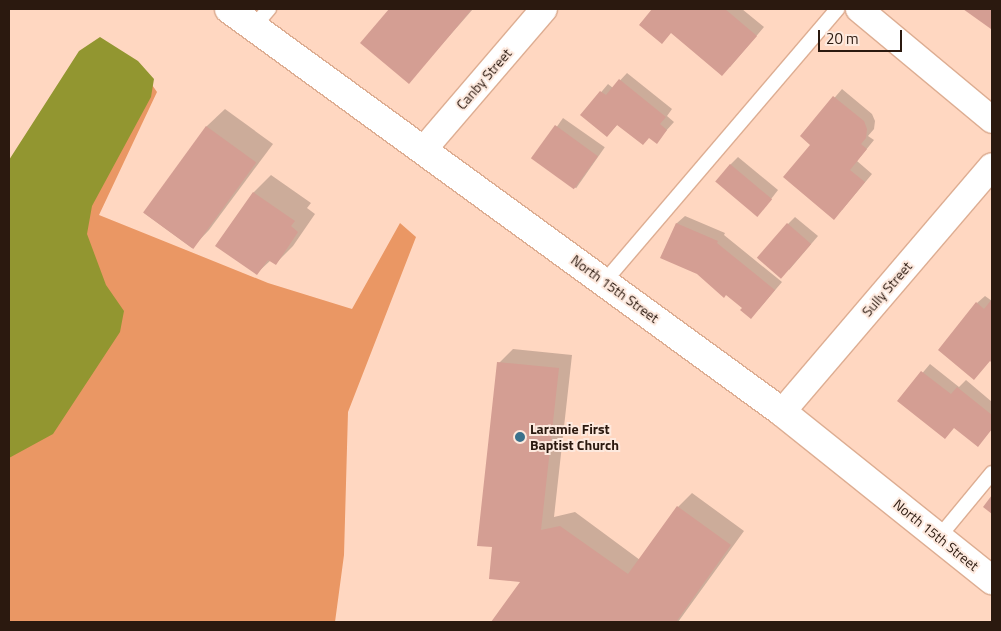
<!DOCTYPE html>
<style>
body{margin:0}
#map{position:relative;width:1001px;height:631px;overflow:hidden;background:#ffd7c1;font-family:"Titillium Web",sans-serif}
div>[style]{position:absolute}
.green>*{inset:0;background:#ea9764}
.water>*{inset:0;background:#929630}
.shadow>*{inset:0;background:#0003;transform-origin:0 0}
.building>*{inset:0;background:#d49e93;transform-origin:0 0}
.roads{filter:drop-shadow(1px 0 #ddad92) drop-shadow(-1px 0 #ddad92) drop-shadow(0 1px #ddad92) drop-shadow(0 -1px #ddad92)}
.service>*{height:14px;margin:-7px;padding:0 7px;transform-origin:7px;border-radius:7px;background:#fff}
.minor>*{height:26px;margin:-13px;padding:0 13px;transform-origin:13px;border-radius:13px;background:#fff}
.secondary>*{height:28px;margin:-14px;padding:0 14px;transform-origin:14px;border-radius:14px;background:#fff}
.dots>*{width:14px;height:14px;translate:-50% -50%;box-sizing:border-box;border:2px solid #fde9de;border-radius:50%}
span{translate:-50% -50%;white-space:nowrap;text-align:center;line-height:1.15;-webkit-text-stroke:4px #fde9de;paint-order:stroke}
.street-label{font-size:14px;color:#2b190f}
.poi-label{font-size:14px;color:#2b190f;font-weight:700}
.left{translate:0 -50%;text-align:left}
.frame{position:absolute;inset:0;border:10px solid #2b190f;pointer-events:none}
.scale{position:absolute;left:818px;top:30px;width:84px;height:22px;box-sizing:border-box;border:2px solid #2b190f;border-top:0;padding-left:6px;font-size:15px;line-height:18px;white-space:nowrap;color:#2b190f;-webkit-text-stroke:4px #fde9de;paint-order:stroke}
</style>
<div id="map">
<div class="green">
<i style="clip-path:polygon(141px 69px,157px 92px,99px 215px,268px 283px,352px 309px,400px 223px,416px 237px,348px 412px,344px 555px,335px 622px,9px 622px,9px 160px)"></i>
</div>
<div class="water">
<i style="clip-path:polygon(100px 37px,138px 61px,154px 79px,151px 97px,92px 206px,87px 234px,106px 285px,124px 311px,120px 332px,53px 434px,9px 458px,9px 160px,79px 51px)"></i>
</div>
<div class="shadow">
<i style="clip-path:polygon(391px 9px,473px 9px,409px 82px,362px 43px)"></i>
<i style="clip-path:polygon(654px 9px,742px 9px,764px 27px,730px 67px,672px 32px,640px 24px)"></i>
<i style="clip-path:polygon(627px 73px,672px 109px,667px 116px,674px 122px,656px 142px,650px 137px,618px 124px,607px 135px,582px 115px,608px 84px,613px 88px)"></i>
<i style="clip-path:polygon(842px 89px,872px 114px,875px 121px,874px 129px,868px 136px,874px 140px,857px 161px,872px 174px,842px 210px,812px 144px,802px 136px)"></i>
<i style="clip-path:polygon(225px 109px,273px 144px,209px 230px,192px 248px,144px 213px,207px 126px)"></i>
<i style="left:563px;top:118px;width:51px;height:50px;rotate:35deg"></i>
<i style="clip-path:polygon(738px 157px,778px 190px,765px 207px,730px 165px)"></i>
<i style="clip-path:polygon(271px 175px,311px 203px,307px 208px,315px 214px,293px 246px,276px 263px,271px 260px,257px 273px,217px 246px,254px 192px)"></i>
<i style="clip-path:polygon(685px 216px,725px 233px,724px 235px,782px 282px,759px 309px,744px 308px,697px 273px,662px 258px,677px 223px)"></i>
<i style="clip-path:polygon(795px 217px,818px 236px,789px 270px,788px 224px)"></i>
<i style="clip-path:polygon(985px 296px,992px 301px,992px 361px,977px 303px)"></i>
<i style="clip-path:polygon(513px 349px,572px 355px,554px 517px,575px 512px,640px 560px,678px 507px,692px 493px,744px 531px,678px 622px,493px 622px,522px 581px,493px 546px,499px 363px)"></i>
<i style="clip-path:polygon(930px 364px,959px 387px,966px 380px,992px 402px,992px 429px,985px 437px,955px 426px,899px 401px)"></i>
</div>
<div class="building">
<i style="clip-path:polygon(389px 9px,472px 9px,409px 84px,360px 43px)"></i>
<i style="clip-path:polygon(652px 9px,725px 9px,757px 36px,722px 76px,671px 33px,662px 44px,639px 25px)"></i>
<i style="clip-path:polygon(963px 9px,992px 9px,992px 28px,991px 29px)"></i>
<i style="clip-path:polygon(619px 79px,666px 117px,660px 124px,667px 130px,657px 144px,649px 138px,643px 145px,617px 125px,607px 137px,580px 115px,600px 91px,606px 95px)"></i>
<i style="clip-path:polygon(833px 96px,864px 121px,867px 129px,866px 138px,861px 144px,867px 149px,850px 170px,865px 182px,834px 220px,783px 177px,810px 145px,800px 136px)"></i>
<i style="left:555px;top:125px;width:53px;height:41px;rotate:36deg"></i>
<i style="left:206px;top:126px;width:62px;height:107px;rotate:36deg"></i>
<i style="left:730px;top:164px;width:55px;height:23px;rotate:40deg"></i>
<i style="clip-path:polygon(253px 192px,295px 221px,291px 226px,298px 232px,276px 265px,268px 260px,257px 275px,215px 246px)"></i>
<i style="clip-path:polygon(676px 223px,718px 241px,717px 243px,775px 290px,751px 319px,740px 310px,742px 308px,726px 295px,724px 298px,697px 274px,660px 258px)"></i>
<i style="left:787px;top:223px;width:32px;height:46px;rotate:41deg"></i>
<i style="clip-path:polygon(992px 299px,992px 363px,990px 361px,974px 380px,938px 350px,976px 302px,984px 309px)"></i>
<i style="clip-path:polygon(497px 362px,559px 368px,541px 530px,560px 526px,628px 574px,677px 506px,731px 545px,676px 622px,491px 622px,520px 582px,489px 579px,492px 547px,477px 546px)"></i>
<i style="clip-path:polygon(921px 371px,951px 394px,957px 387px,992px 415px,992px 429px,978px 447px,954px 428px,945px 439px,897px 401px)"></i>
<i style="clip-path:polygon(992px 495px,992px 514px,983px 507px)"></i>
</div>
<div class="roads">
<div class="service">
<i style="left:254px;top:26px;width:23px;rotate:-49deg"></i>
<i style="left:605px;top:281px;width:358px;rotate:-49.5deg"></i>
<i style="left:939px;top:537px;width:83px;rotate:-50.4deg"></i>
</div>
<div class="minor">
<i style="left:859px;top:9px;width:173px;rotate:39.8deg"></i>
<i style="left:424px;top:149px;width:184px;rotate:-49.4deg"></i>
<i style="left:782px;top:412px;width:323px;rotate:-49.5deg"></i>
</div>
<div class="secondary">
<i style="left:229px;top:9px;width:684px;rotate:36.08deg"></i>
<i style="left:782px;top:412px;width:269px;rotate:38.7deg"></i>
</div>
</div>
<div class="dots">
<i style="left:520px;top:437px;background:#3a718c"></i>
</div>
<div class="street-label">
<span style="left:484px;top:79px;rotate:-49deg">Canby Street</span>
<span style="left:615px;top:289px;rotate:36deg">North 15th Street</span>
<span style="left:887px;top:289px;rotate:-49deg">Sully Street</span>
<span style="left:936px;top:535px;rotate:39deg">North 15th Street</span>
</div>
<div class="poi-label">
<span class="left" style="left:530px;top:437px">Laramie First<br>Baptist Church</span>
</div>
<div class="frame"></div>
<div class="scale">20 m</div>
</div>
